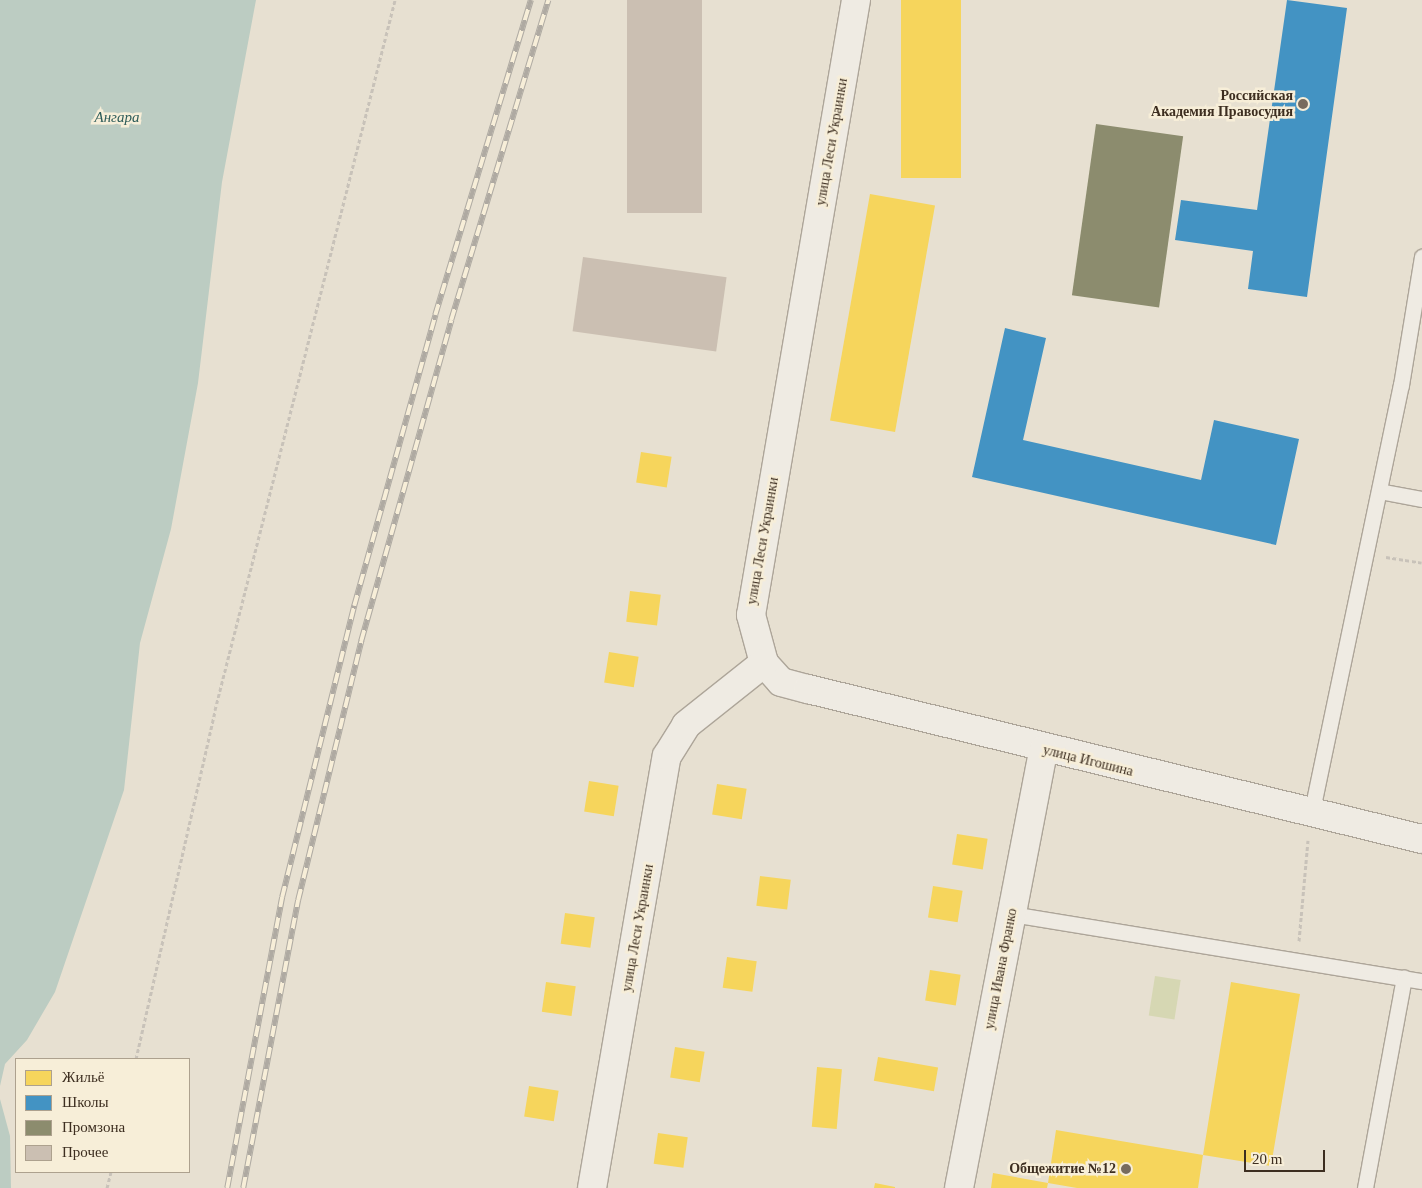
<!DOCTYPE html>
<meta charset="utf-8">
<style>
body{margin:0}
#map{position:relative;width:1422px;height:1188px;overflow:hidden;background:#e7e0d1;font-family:"Times New Roman",serif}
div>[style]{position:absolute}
.green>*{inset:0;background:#d6d7b3;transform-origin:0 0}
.water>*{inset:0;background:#bcccc2}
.homes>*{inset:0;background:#f6d55c;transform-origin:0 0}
.schools>*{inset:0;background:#4393c3}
.industry>*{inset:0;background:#8c8c6e;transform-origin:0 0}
.building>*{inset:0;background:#cbbfb2;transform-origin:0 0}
.path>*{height:3px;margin-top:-1.5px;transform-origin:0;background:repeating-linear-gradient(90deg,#c8c2b9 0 4px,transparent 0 6.5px)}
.roads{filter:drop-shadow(1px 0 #ada599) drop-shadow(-1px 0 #ada599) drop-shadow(0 1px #ada599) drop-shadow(0 -1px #ada599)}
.service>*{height:15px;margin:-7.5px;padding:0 7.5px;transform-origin:7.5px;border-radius:7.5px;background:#efebe3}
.minor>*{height:28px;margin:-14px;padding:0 14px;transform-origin:14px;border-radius:14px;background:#efebe3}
.rail>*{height:5.5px;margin-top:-2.75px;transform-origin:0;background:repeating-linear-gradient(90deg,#f7eed8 0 11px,#afaaa2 0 22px);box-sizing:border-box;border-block:1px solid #afaaa2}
.dots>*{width:14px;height:14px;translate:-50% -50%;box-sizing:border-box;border:2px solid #f7eed8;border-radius:50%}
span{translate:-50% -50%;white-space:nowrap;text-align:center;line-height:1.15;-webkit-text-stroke:5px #f7eed8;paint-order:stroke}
.poi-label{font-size:14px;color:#3d2e20;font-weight:700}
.right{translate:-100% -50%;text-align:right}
.street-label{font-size:14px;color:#3d2e20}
.water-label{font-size:15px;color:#2f5d5a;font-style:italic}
.legend{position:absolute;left:15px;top:1058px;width:175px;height:115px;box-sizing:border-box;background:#f7eed8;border:1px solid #ada18e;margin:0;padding:6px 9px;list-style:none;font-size:15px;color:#3d2e20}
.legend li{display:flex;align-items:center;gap:10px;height:25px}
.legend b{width:25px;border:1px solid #ada18e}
.scale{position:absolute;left:1244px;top:1150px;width:81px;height:22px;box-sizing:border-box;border:2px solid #3d2e20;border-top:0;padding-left:6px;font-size:15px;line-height:18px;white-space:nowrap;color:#3d2e20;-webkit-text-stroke:4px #f7eed8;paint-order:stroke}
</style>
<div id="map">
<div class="green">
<i style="left:1155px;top:976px;width:26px;height:40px;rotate:9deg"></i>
</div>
<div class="water">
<i style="clip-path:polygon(0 0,256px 0,222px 182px,198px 383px,171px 529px,140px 643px,124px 790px,55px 992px,27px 1040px,5px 1064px,0 1086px)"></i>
<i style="clip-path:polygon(0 1099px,10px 1136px,11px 1188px,0 1188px)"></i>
</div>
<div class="homes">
<i style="left:901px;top:0;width:60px;height:178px"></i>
<i style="left:870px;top:194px;width:66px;height:230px;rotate:10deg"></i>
<i style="left:641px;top:452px;width:31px;height:31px;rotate:9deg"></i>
<i style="left:630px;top:591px;width:31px;height:31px;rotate:7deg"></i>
<i style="left:609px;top:652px;width:30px;height:31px;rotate:9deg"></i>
<i style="left:589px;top:781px;width:30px;height:31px;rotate:9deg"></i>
<i style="left:717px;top:784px;width:30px;height:31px;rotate:9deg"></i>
<i style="left:957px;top:834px;width:31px;height:31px;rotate:9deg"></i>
<i style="left:760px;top:876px;width:31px;height:30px;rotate:7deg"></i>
<i style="left:933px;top:886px;width:30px;height:32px;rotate:9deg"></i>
<i style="left:565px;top:913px;width:30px;height:31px;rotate:8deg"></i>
<i style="left:727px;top:957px;width:30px;height:31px;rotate:8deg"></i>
<i style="left:930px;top:970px;width:31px;height:31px;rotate:9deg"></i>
<i style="left:546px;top:982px;width:30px;height:30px;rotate:8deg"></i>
<i style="clip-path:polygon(1231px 982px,1300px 994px,1271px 1166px,1203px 1155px,1198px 1188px,1077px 1188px,1048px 1183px,1047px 1188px,991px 1188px,993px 1173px,1048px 1183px,1056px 1130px,1203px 1155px)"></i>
<i style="left:675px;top:1047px;width:30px;height:31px;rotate:9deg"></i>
<i style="left:878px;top:1057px;width:61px;height:24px;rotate:10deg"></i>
<i style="left:817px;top:1067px;width:25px;height:60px;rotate:5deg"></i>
<i style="left:529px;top:1086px;width:30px;height:31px;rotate:9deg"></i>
<i style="left:658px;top:1133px;width:30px;height:31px;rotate:8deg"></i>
<i style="clip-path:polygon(875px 1183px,895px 1187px,895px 1188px,874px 1188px)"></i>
</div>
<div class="schools">
<i style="clip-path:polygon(1287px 0,1347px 8px,1307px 297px,1248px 289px,1253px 251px,1175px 240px,1181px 200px,1257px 210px)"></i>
<i style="clip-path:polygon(1005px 328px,1046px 338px,1023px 440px,1201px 480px,1214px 420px,1299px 439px,1276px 545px,972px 477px)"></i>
</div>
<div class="industry">
<i style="left:1096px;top:124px;width:88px;height:173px;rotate:8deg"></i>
</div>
<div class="building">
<i style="left:627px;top:0;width:75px;height:213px"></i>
<i style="left:583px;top:257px;width:145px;height:75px;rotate:8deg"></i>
</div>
<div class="path">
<i style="left:1386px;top:557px;width:36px;rotate:9deg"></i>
<i style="left:1299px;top:941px;width:101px;rotate:-84.9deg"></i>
<i style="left:136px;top:1059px;width:358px;rotate:-77.2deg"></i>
<i style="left:215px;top:710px;width:732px;rotate:-75.77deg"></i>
<i style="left:107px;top:1188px;width:16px;rotate:-76deg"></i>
</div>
<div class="roads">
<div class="service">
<i style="left:1379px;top:491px;width:44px;rotate:10.5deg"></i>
<i style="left:1311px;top:815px;width:439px;rotate:-78.2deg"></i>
<i style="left:1401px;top:385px;width:130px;rotate:-80.7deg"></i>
<i style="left:1012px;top:914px;width:415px;rotate:9.3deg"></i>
<i style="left:1365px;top:1188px;width:214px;rotate:-79.5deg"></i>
</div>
<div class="minor">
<i style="left:856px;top:0;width:624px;rotate:99.69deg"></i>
<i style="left:751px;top:615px;width:50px;rotate:74.8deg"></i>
<i style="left:764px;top:663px;width:25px;rotate:48deg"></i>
<i style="left:781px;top:682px;width:28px;rotate:15deg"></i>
<i style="left:808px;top:689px;width:632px;rotate:13.73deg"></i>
<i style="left:592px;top:1188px;width:438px;rotate:-80.2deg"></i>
<i style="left:667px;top:756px;width:36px;rotate:-58deg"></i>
<i style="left:686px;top:725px;width:100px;rotate:-38.5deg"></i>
<i style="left:959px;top:1188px;width:446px;rotate:-79.1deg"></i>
</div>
</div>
<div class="rail">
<i style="left:227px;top:1188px;width:296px;rotate:-79.3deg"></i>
<i style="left:282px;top:897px;width:300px;rotate:-76.1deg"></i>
<i style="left:354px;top:606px;width:302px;rotate:-74.4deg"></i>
<i style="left:435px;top:315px;width:329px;rotate:-73.1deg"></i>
<i style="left:243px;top:1188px;width:293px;rotate:-79.2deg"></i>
<i style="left:298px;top:900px;width:267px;rotate:-76.3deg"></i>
<i style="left:361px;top:641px;width:333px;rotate:-74.3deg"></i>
<i style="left:451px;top:320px;width:334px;rotate:-73.1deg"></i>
</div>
<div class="dots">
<i style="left:1303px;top:104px;background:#786c5e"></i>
<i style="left:1126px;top:1169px;background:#786c5e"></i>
</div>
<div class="poi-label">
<span class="right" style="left:1293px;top:104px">Российская<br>Академия Правосудия</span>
<span class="right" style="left:1116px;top:1169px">Общежитие №12</span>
</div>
<div class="street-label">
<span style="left:832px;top:142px;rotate:-80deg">улица Леси Украинки</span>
<span style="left:763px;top:541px;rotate:-80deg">улица Леси Украинки</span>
<span style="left:1088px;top:761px;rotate:14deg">улица Игошина</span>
<span style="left:638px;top:928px;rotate:-80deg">улица Леси Украинки</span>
<span style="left:1001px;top:969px;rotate:-79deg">улица Ивана Франко</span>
</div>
<div class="water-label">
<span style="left:117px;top:118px">Ангара</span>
</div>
<ul class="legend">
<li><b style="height:14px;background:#f6d55c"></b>Жильё</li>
<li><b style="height:14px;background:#4393c3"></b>Школы</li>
<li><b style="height:14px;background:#8c8c6e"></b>Промзона</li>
<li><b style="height:14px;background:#cbbfb2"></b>Прочее</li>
</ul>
<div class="scale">20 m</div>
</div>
